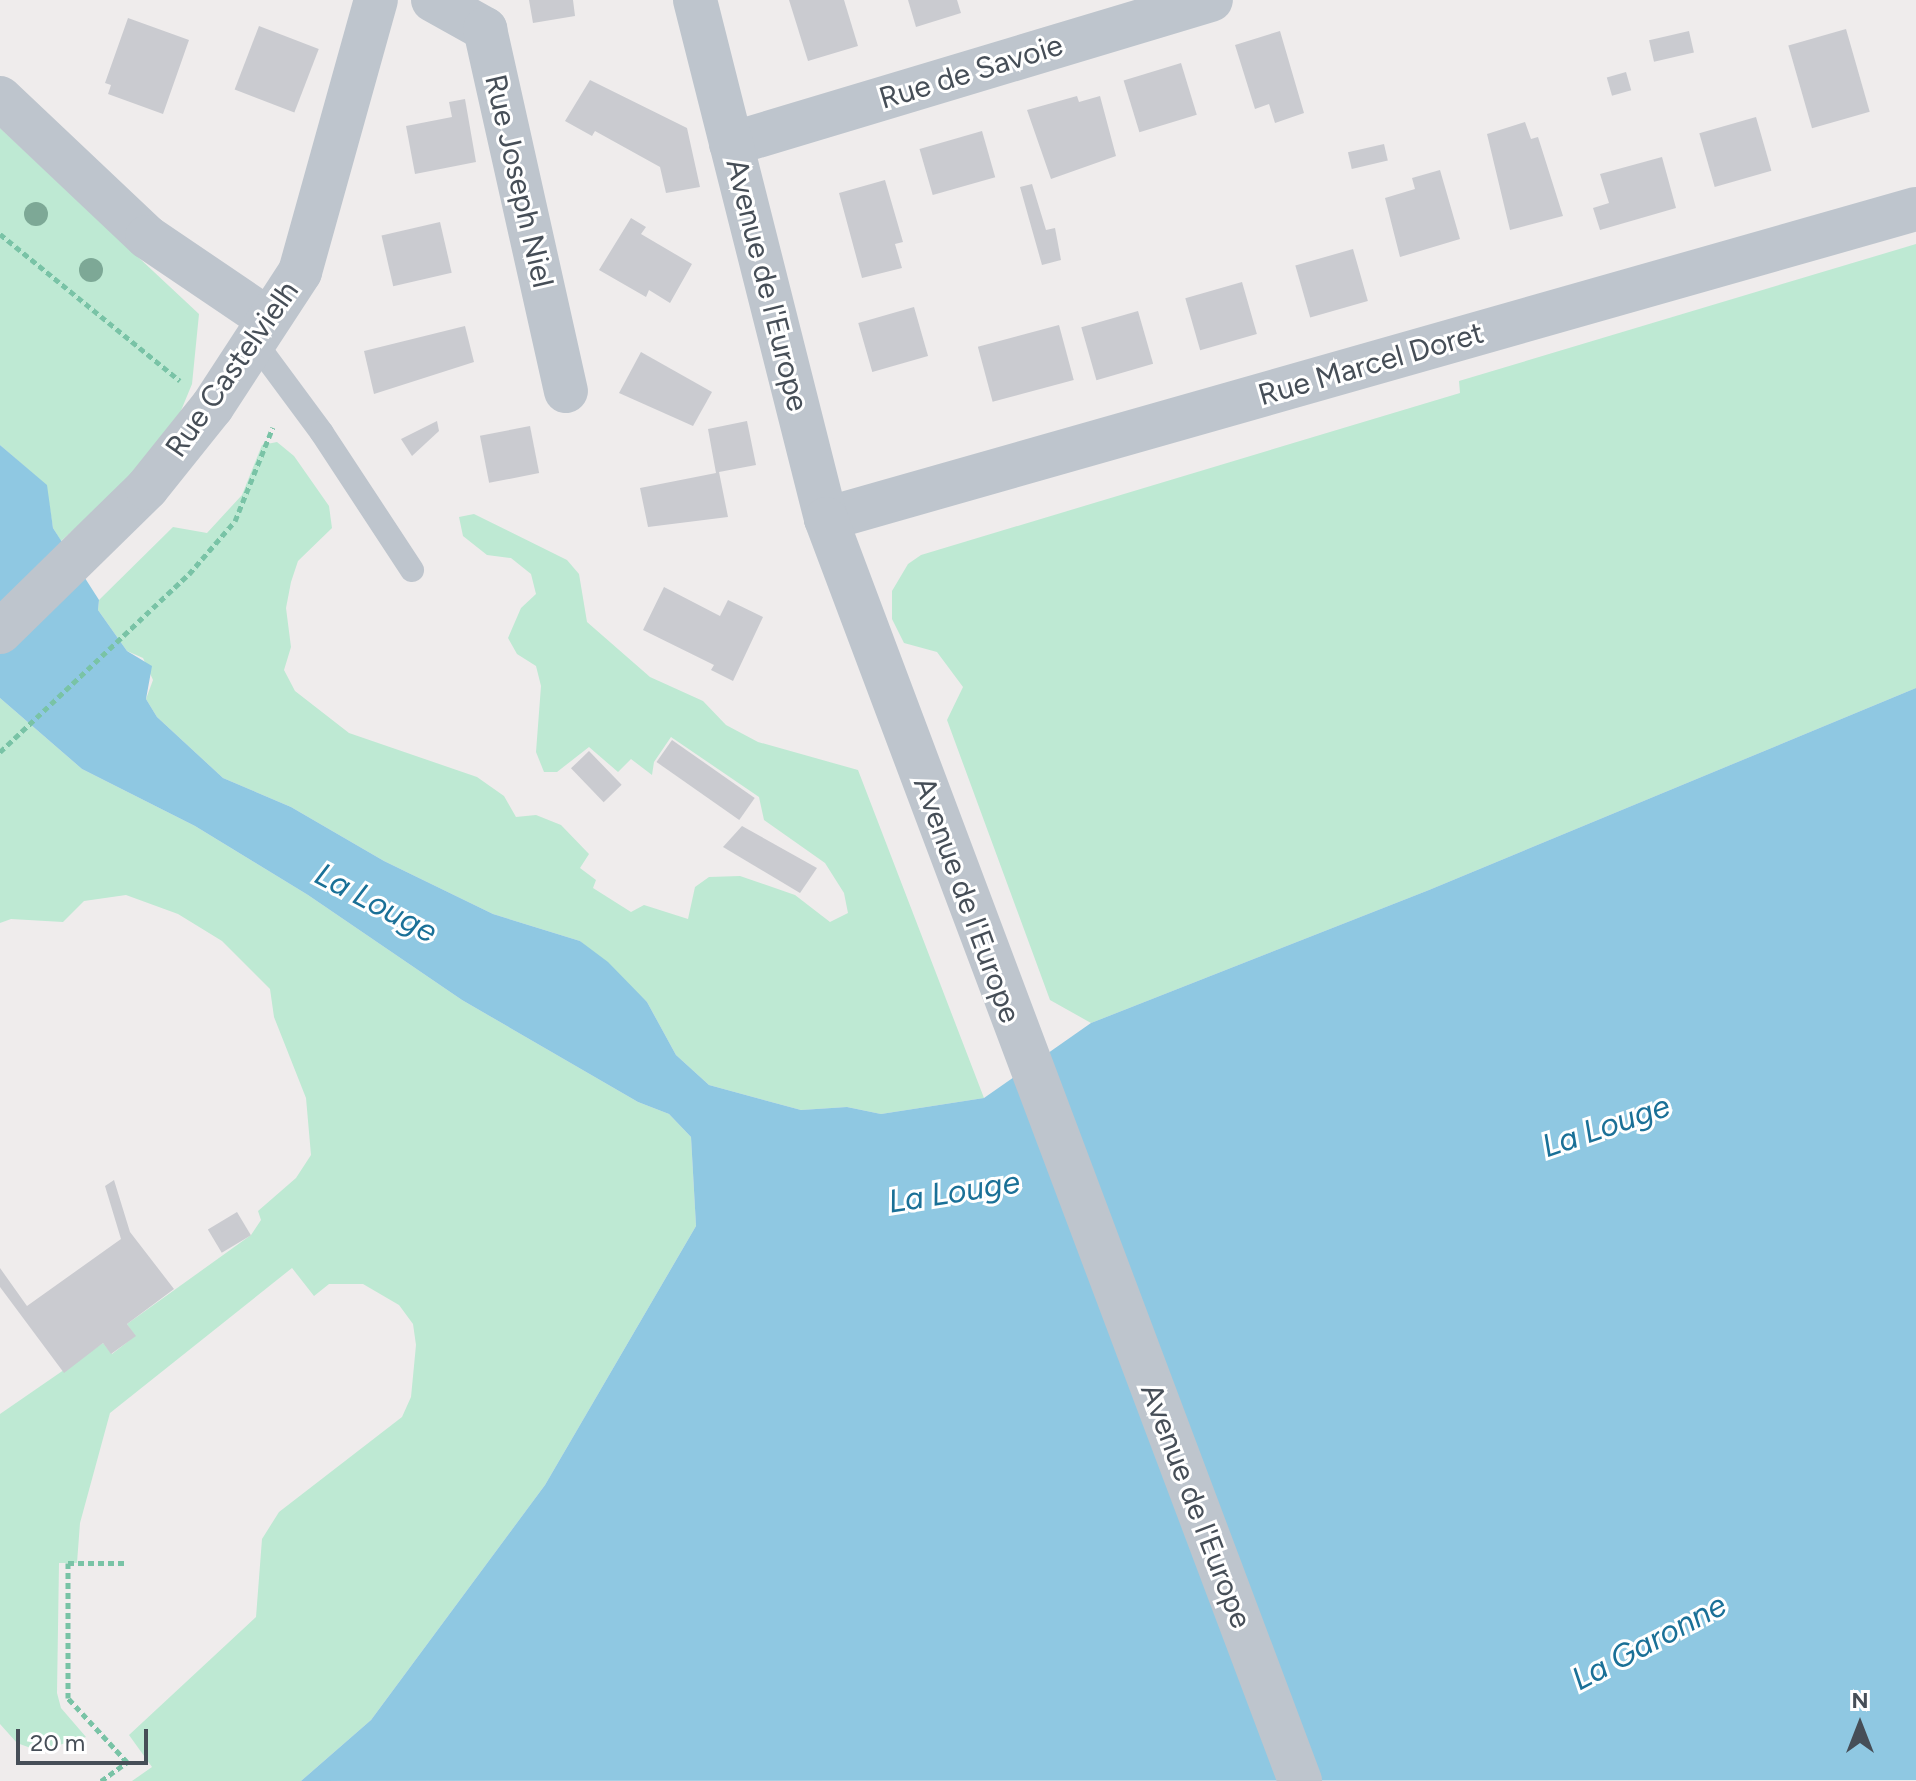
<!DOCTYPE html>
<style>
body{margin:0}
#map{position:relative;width:1916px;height:1781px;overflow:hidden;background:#efecec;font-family:Figtree,sans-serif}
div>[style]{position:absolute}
.green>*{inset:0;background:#bee9d3}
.water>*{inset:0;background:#8fc8e2}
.building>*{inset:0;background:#cacbd0;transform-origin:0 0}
.path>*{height:5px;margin-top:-2.5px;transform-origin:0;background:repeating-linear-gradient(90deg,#79c3a6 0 6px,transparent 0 10px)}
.service>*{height:24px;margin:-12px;padding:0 12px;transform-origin:12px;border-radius:12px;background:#bec5cd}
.minor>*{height:44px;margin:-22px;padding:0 22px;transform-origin:22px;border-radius:22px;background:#bec5cd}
.tertiary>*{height:44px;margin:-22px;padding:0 22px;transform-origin:22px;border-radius:22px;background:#bec5cd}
.trees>*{width:24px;height:24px;margin:-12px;border-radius:50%;background:#7da896}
span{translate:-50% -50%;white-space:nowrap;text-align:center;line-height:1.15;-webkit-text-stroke:6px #fff;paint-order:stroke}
.street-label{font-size:30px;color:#464e57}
.water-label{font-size:32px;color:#1a7097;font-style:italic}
.north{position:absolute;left:1820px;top:1685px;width:80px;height:80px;-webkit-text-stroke:6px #fff;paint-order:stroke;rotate:0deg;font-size:22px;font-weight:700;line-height:32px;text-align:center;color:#464e57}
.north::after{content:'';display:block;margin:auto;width:28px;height:36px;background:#464e57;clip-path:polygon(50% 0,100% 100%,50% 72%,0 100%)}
.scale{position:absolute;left:16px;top:1729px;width:132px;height:36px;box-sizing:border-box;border:4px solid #464e57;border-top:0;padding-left:10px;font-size:24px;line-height:28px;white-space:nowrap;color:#464e57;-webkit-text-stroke:6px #fff;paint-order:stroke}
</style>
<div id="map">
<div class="green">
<i style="clip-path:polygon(0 128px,199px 314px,192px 384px,180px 413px,145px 466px,61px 541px,53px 528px,46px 485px,0 445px)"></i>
<i style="clip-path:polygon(1916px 244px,1916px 688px,1429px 890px,1091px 1023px,1050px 1000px,947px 720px,963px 687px,937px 652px,904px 643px,892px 619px,892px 591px,908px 564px,921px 555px,1460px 393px,1459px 381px)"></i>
<i style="clip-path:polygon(277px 442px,294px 456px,329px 506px,332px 528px,298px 561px,291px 582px,286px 608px,291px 647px,284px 670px,295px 691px,349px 733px,477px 777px,504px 796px,516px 817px,536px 815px,561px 825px,589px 854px,580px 868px,596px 880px,593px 888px,631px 912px,644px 905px,688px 919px,695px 887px,709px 877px,740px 876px,795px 895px,830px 922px,848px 913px,844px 893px,825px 863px,764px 820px,759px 797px,671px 737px,654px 762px,652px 775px,631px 759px,618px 772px,589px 747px,557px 772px,544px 772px,536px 752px,541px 686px,536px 666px,517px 654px,508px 638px,521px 608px,536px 594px,531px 574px,511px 558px,487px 555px,463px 536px,459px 517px,474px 514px,567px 560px,579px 574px,587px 622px,650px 677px,703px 701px,726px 725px,758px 742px,858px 770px,984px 1098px,881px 1114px,847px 1107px,801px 1110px,709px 1085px,676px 1055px,647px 1002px,580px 941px,493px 914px,384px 861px,291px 807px,223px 778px,157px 717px,146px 699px,153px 680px,143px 658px,127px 651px,98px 610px,99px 600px,173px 527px,207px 533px,242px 495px,262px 445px)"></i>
<i style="clip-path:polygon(0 698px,82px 769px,195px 826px,308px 895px,462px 1000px,638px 1102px,669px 1114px,691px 1137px,696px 1226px,545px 1485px,371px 1720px,301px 1781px,132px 1781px,152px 1767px,129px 1735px,256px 1617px,262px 1539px,279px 1512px,402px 1417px,411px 1397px,416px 1345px,413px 1324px,399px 1305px,363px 1284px,329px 1284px,314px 1296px,292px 1268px,110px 1413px,80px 1523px,77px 1563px,59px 1563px,57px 1693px,61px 1708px,86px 1737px,39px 1751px,17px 1743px,0 1724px,0 1414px,103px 1343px,112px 1354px,135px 1336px,127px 1324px,251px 1235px,261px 1220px,258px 1211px,296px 1178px,311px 1155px,306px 1098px,274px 1017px,270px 989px,222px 941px,178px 914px,126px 895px,84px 901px,63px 922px,11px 919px,0 923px)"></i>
</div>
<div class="water">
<i style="clip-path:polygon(0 445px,47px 485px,53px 528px,99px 600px,98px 610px,127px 651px,152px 666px,146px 699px,157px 717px,223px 778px,291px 807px,384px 861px,493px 914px,580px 941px,608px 962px,647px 1002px,676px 1055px,709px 1085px,801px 1110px,847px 1107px,881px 1114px,984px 1098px,1091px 1023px,1429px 890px,1916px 688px,1916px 1780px,301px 1781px,371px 1720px,545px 1485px,696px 1226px,691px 1137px,669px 1114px,638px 1102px,462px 1000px,308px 895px,195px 826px,82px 769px,0 698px)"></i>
</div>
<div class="building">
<i style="clip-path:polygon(529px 0,573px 0,575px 16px,533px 23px)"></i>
<i style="clip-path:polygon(789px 0,844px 0,858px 46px,808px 61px)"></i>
<i style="clip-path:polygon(908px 0,957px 0,961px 13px,916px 27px)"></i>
<i style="clip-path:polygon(128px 18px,189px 40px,163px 114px,108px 94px,111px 85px,105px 83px)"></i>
<i style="left:259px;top:26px;width:64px;height:68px;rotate:21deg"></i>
<i style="left:1846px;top:29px;width:86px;height:60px;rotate:74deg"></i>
<i style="clip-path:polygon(1280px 31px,1304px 113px,1275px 123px,1269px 104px,1255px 109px,1235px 45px)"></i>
<i style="left:1689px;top:31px;width:22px;height:41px;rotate:77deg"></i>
<i style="left:1181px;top:63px;width:54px;height:60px;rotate:73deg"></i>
<i style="left:1626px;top:72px;width:19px;height:20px;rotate:74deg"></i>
<i style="clip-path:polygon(590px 80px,687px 128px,700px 187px,666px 193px,660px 167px,595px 131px,592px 136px,565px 121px)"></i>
<i style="clip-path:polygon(1077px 96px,1079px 102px,1100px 96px,1116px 156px,1051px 179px,1027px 110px)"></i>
<i style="clip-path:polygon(465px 99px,476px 162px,415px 174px,406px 126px,452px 117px,449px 102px)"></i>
<i style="left:1756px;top:117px;width:56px;height:59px;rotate:74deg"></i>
<i style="clip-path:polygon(1525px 122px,1531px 139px,1538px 137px,1563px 216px,1510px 230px,1487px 134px)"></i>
<i style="left:982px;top:131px;width:48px;height:65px;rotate:74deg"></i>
<i style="left:1384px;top:144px;width:17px;height:37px;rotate:77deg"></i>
<i style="clip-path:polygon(1662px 157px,1676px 208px,1600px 230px,1593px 208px,1609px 203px,1600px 174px)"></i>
<i style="clip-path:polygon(1440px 170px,1460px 239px,1400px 257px,1385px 198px,1415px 189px,1412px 178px)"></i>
<i style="clip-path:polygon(885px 180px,903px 242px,895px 244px,902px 268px,862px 278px,839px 193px)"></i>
<i style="clip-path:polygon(1032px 184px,1046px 230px,1055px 228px,1061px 260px,1042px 265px,1020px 187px)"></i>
<i style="clip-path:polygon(631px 218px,646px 227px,641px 234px,692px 264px,670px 303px,649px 290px,646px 297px,599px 270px)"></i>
<i style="left:440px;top:222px;width:52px;height:60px;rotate:77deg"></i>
<i style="left:1353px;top:249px;width:54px;height:60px;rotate:74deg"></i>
<i style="left:1242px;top:282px;width:54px;height:59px;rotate:74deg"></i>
<i style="left:914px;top:307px;width:51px;height:58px;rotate:74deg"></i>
<i style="left:1138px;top:311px;width:55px;height:59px;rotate:74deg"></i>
<i style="left:1059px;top:325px;width:57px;height:84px;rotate:75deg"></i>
<i style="clip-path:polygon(465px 326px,474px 362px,374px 394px,364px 351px)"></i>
<i style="clip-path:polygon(641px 352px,712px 392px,693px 426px,619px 393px)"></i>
<i style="clip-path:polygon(437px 421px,439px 431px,412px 456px,401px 439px)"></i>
<i style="clip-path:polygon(747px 421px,756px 465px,719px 472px,728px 517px,648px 527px,640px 488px,716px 473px,708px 429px)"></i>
<i style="left:530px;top:426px;width:48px;height:51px;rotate:79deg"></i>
<i style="clip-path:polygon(664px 587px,720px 616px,728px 600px,763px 617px,733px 681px,711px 670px,714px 665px,643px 630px)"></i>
<i style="left:672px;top:740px;width:101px;height:27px;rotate:35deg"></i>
<i style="left:589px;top:751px;width:47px;height:25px;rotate:46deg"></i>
<i style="clip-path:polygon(742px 826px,817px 868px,800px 893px,723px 847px)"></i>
<i style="clip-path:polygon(114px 1180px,130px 1232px,174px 1289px,127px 1324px,136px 1336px,111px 1354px,103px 1343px,64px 1373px,0 1287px,0 1268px,27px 1306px,121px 1239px,105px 1186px)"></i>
<i style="left:237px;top:1212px;width:27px;height:34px;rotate:59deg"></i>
</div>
<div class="path">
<i style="left:0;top:234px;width:232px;rotate:39.2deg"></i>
<i style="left:0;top:752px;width:260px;rotate:-43.3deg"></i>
<i style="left:189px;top:574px;width:70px;rotate:-49deg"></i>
<i style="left:235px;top:521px;width:101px;rotate:-68deg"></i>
<i style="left:101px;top:1781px;width:32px;rotate:-36deg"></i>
<i style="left:127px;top:1762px;width:87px;rotate:-132.7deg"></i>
<i style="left:68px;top:1698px;width:135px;rotate:-90deg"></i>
<i style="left:68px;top:1563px;width:60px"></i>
</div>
<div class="service">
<i style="left:254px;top:341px;width:114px;rotate:53.5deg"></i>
<i style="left:322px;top:433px;width:164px;rotate:56.7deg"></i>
</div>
<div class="minor">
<i style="left:433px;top:0;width:60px;rotate:29.1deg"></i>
<i style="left:485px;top:29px;width:371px;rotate:77.4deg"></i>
<i style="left:0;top:98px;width:202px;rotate:43.4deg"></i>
<i style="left:147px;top:237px;width:146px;rotate:34.1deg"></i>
<i style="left:731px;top:144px;width:501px;rotate:-16.7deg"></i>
<i style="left:826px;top:519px;width:1133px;rotate:-15.88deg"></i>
<i style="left:0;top:632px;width:206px;rotate:-44.4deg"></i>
<i style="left:147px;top:488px;width:104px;rotate:-51.3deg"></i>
<i style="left:212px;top:407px;width:161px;rotate:-56.9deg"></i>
<i style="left:300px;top:272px;width:282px;rotate:-74.4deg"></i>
</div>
<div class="tertiary">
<i style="left:695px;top:0;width:535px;rotate:75.83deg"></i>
<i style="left:826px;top:519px;width:1348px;rotate:69.41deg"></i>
</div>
<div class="trees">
<i style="left:36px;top:214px"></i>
<i style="left:91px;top:270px"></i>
</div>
<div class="street-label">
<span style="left:971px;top:72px;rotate:-17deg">Rue de Savoie</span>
<span style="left:519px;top:181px;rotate:77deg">Rue Joseph Niel</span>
<span style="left:767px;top:285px;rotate:76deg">Avenue de l'Europe</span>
<span style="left:1371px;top:364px;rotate:-16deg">Rue Marcel Doret</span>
<span style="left:232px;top:369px;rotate:-55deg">Rue Castelvielh</span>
<span style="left:967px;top:900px;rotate:70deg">Avenue de l'Europe</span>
<span style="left:1196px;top:1506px;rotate:69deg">Avenue de l'Europe</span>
</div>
<div class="water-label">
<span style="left:376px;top:903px;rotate:28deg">La Louge</span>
<span style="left:1606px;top:1126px;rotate:-19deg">La Louge</span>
<span style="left:954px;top:1192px;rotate:-9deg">La Louge</span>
<span style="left:1649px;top:1642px;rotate:-28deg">La Garonne</span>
</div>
<div class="north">N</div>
<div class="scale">20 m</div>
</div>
